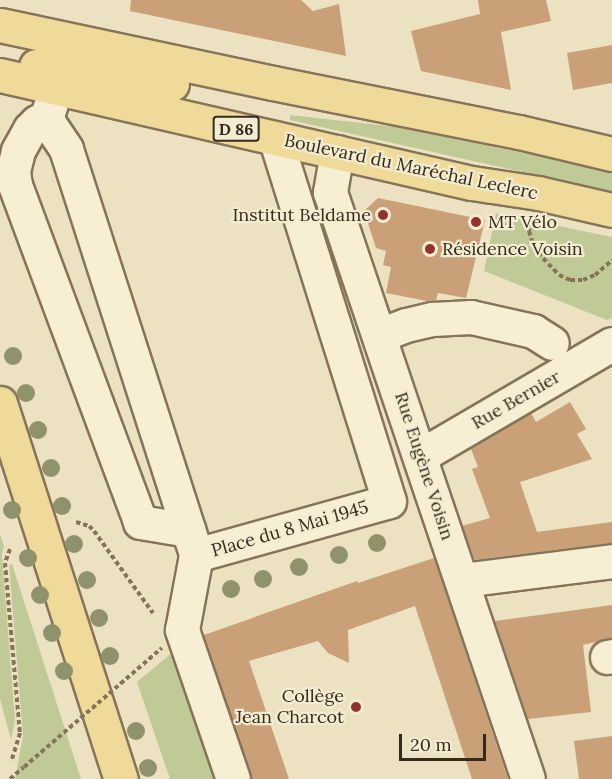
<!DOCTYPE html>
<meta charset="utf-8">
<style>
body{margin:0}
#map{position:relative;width:612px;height:779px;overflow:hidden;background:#ece2c1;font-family:Lora,serif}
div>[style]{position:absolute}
.green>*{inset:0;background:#c0ca96}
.building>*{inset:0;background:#c9a078}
.path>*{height:4px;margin-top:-2px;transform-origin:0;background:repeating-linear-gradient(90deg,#857459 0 4.5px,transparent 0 7.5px)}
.roads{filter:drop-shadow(2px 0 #857459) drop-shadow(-2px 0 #857459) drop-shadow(0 2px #857459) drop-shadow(0 -2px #857459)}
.minor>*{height:33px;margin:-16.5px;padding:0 16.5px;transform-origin:16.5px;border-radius:16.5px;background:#f7efd4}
.major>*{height:33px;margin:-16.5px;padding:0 16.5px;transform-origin:16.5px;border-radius:16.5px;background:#efda9a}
.path-bridge>*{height:4px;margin-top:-2px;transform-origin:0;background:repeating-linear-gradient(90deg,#857459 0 4.5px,transparent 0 7.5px)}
.trees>*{width:18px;height:18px;margin:-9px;border-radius:50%;background:#8f926b}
.dots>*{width:16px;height:16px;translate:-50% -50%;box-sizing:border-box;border:3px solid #f4ecd1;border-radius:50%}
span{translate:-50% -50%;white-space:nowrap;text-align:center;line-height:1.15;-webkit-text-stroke:4.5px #f4ecd1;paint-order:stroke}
.shield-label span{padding:2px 4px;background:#f4ecd1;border:2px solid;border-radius:4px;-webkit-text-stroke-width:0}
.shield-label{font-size:16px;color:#352b1d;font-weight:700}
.street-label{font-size:18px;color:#352b1d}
.poi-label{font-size:18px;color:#352b1d}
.right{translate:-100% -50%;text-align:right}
.left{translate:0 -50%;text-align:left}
.scale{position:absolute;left:399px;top:734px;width:87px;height:27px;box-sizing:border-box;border:3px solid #352b1d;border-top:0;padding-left:8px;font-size:18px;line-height:21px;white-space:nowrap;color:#352b1d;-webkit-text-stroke:4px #f4ecd1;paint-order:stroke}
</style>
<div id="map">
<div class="green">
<i style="clip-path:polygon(290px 115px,397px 127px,612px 171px,612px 192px,290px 120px)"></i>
<i style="clip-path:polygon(496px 213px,612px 237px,612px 318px,607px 320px,484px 271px)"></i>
<i style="clip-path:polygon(0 534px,4px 546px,2px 555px,15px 720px,11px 740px,0 699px)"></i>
<i style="clip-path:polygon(12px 564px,81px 779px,15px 779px,23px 736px,9px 565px)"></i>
<i style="clip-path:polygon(180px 646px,224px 779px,170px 779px,137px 682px)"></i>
</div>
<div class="building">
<i style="clip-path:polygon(131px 0,301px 0,313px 11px,339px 4px,346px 56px,130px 11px)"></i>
<i style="clip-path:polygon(478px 0,546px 0,551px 21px,501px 32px,511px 90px,421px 71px,411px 31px,480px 14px)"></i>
<i style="clip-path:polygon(612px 45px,612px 83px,573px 90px,567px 53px)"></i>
<i style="clip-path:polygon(378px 198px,485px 220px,466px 298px,438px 293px,436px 300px,427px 301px,386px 293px,391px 267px,383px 265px,386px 251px,376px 248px,364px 211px)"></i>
<i style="clip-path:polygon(570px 402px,586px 429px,577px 434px,592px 459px,520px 482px,537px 532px,612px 522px,612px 543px,475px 560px,462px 526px,490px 518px,472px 469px,478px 467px,471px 449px,531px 413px,536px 422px)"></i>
<i style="clip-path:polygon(434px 558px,508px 779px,472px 779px,415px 606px,348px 630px,349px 663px,328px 653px,318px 641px,249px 661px,289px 779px,251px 779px,204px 635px,357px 581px,358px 583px)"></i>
<i style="clip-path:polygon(612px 605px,612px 638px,583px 645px,591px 712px,528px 719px,495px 621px)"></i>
<i style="clip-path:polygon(612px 736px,612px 779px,579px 779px,574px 741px)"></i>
</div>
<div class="path">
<i style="left:531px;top:221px;width:10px;rotate:101deg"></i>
<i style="left:529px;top:231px;width:10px;rotate:73deg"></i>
<i style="left:532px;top:241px;width:13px;rotate:63deg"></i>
<i style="left:538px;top:253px;width:30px;rotate:46deg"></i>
<i style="left:559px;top:275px;width:12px;rotate:24deg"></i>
<i style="left:570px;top:280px;width:13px"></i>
<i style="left:583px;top:280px;width:13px;rotate:-23deg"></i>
<i style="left:595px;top:275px;width:23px;rotate:-41deg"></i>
<i style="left:76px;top:522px;width:14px;rotate:17deg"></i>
<i style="left:89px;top:526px;width:7px;rotate:45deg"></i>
<i style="left:94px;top:531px;width:101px;rotate:54.3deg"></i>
<i style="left:10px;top:549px;width:15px;rotate:110deg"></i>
<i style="left:5px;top:563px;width:171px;rotate:85deg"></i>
<i style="left:20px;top:733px;width:30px;rotate:107deg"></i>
<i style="left:10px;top:779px;width:18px;rotate:-41deg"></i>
</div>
<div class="roads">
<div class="minor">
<i style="left:56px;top:88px;width:33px;rotate:108deg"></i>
<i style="left:46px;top:119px;width:36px;rotate:56deg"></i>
<i style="left:66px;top:149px;width:426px;rotate:72.2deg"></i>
<i style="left:196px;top:555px;width:76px;rotate:100.6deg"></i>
<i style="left:182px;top:630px;width:157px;rotate:71.1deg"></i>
<i style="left:46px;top:119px;width:9px;rotate:162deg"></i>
<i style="left:37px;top:122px;width:10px;rotate:135deg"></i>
<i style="left:30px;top:129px;width:25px;rotate:119deg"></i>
<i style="left:18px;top:151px;width:21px;rotate:104deg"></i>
<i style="left:13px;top:171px;width:14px;rotate:82deg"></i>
<i style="left:15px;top:185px;width:359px;rotate:69.6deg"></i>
<i style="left:140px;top:522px;width:49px;rotate:9.5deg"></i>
<i style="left:337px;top:152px;width:41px;rotate:99.9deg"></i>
<i style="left:330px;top:192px;width:619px;rotate:71.36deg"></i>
<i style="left:380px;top:335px;width:28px;rotate:-21deg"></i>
<i style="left:406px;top:325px;width:28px;rotate:-13deg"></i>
<i style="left:433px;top:319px;width:38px;rotate:-3deg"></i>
<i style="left:471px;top:317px;width:64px;rotate:12.7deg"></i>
<i style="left:533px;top:331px;width:22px;rotate:32deg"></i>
<i style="left:420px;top:456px;width:222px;rotate:-30.3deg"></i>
<i style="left:196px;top:555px;width:200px;rotate:-15.6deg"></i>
<i style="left:389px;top:501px;width:380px;rotate:-107.4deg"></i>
<i style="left:462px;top:580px;width:151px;rotate:-7.2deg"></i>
<i style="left:607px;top:657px;width:5px;rotate:-11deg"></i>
</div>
<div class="major">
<i style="left:0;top:25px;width:279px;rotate:12deg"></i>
<i style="left:273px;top:83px;width:251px;rotate:11.3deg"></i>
<i style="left:519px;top:132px;width:96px;rotate:13.3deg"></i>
<i style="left:36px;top:66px;width:57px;rotate:5deg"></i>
<i style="left:93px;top:71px;width:80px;rotate:9.3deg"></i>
<i style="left:0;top:75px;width:484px;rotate:12.9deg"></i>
<i style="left:472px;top:183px;width:67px;rotate:8.6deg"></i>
<i style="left:538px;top:193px;width:76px;rotate:12.9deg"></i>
<i style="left:0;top:403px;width:395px;rotate:72.2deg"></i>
</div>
</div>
<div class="path-bridge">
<i style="left:24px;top:767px;width:182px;rotate:-40.8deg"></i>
</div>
<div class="trees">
<i style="left:13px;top:356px"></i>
<i style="left:26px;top:393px"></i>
<i style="left:38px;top:430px"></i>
<i style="left:51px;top:468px"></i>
<i style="left:62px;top:506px"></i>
<i style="left:12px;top:510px"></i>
<i style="left:377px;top:543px"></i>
<i style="left:74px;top:544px"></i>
<i style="left:339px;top:555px"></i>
<i style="left:28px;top:558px"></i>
<i style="left:299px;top:567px"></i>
<i style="left:263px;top:579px"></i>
<i style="left:87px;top:580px"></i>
<i style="left:231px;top:589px"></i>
<i style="left:40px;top:595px"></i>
<i style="left:99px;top:618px"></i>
<i style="left:52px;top:633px"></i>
<i style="left:110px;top:656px"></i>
<i style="left:64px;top:671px"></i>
<i style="left:136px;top:731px"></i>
<i style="left:148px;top:768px"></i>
</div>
<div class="dots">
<i style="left:383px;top:215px;background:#92322c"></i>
<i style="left:476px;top:222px;background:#92322c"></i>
<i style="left:430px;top:249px;background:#92322c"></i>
<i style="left:356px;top:707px;background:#92322c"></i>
</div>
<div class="shield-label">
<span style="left:236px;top:129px">D 86</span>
</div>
<div class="street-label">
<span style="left:411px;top:167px;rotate:12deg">Boulevard du Maréchal Leclerc</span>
<span style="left:516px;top:400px;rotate:-30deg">Rue Bernier</span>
<span style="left:424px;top:466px;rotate:72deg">Rue Eugène Voisin</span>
<span style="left:290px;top:529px;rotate:-16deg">Place du 8 Mai 1945</span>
</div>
<div class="poi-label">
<span class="right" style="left:371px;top:215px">Institut Beldame</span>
<span class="left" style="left:488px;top:222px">MT Vélo</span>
<span class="left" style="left:442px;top:249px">Résidence Voisin</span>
<span class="right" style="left:344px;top:707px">Collège<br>Jean Charcot</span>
</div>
<div class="scale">20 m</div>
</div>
